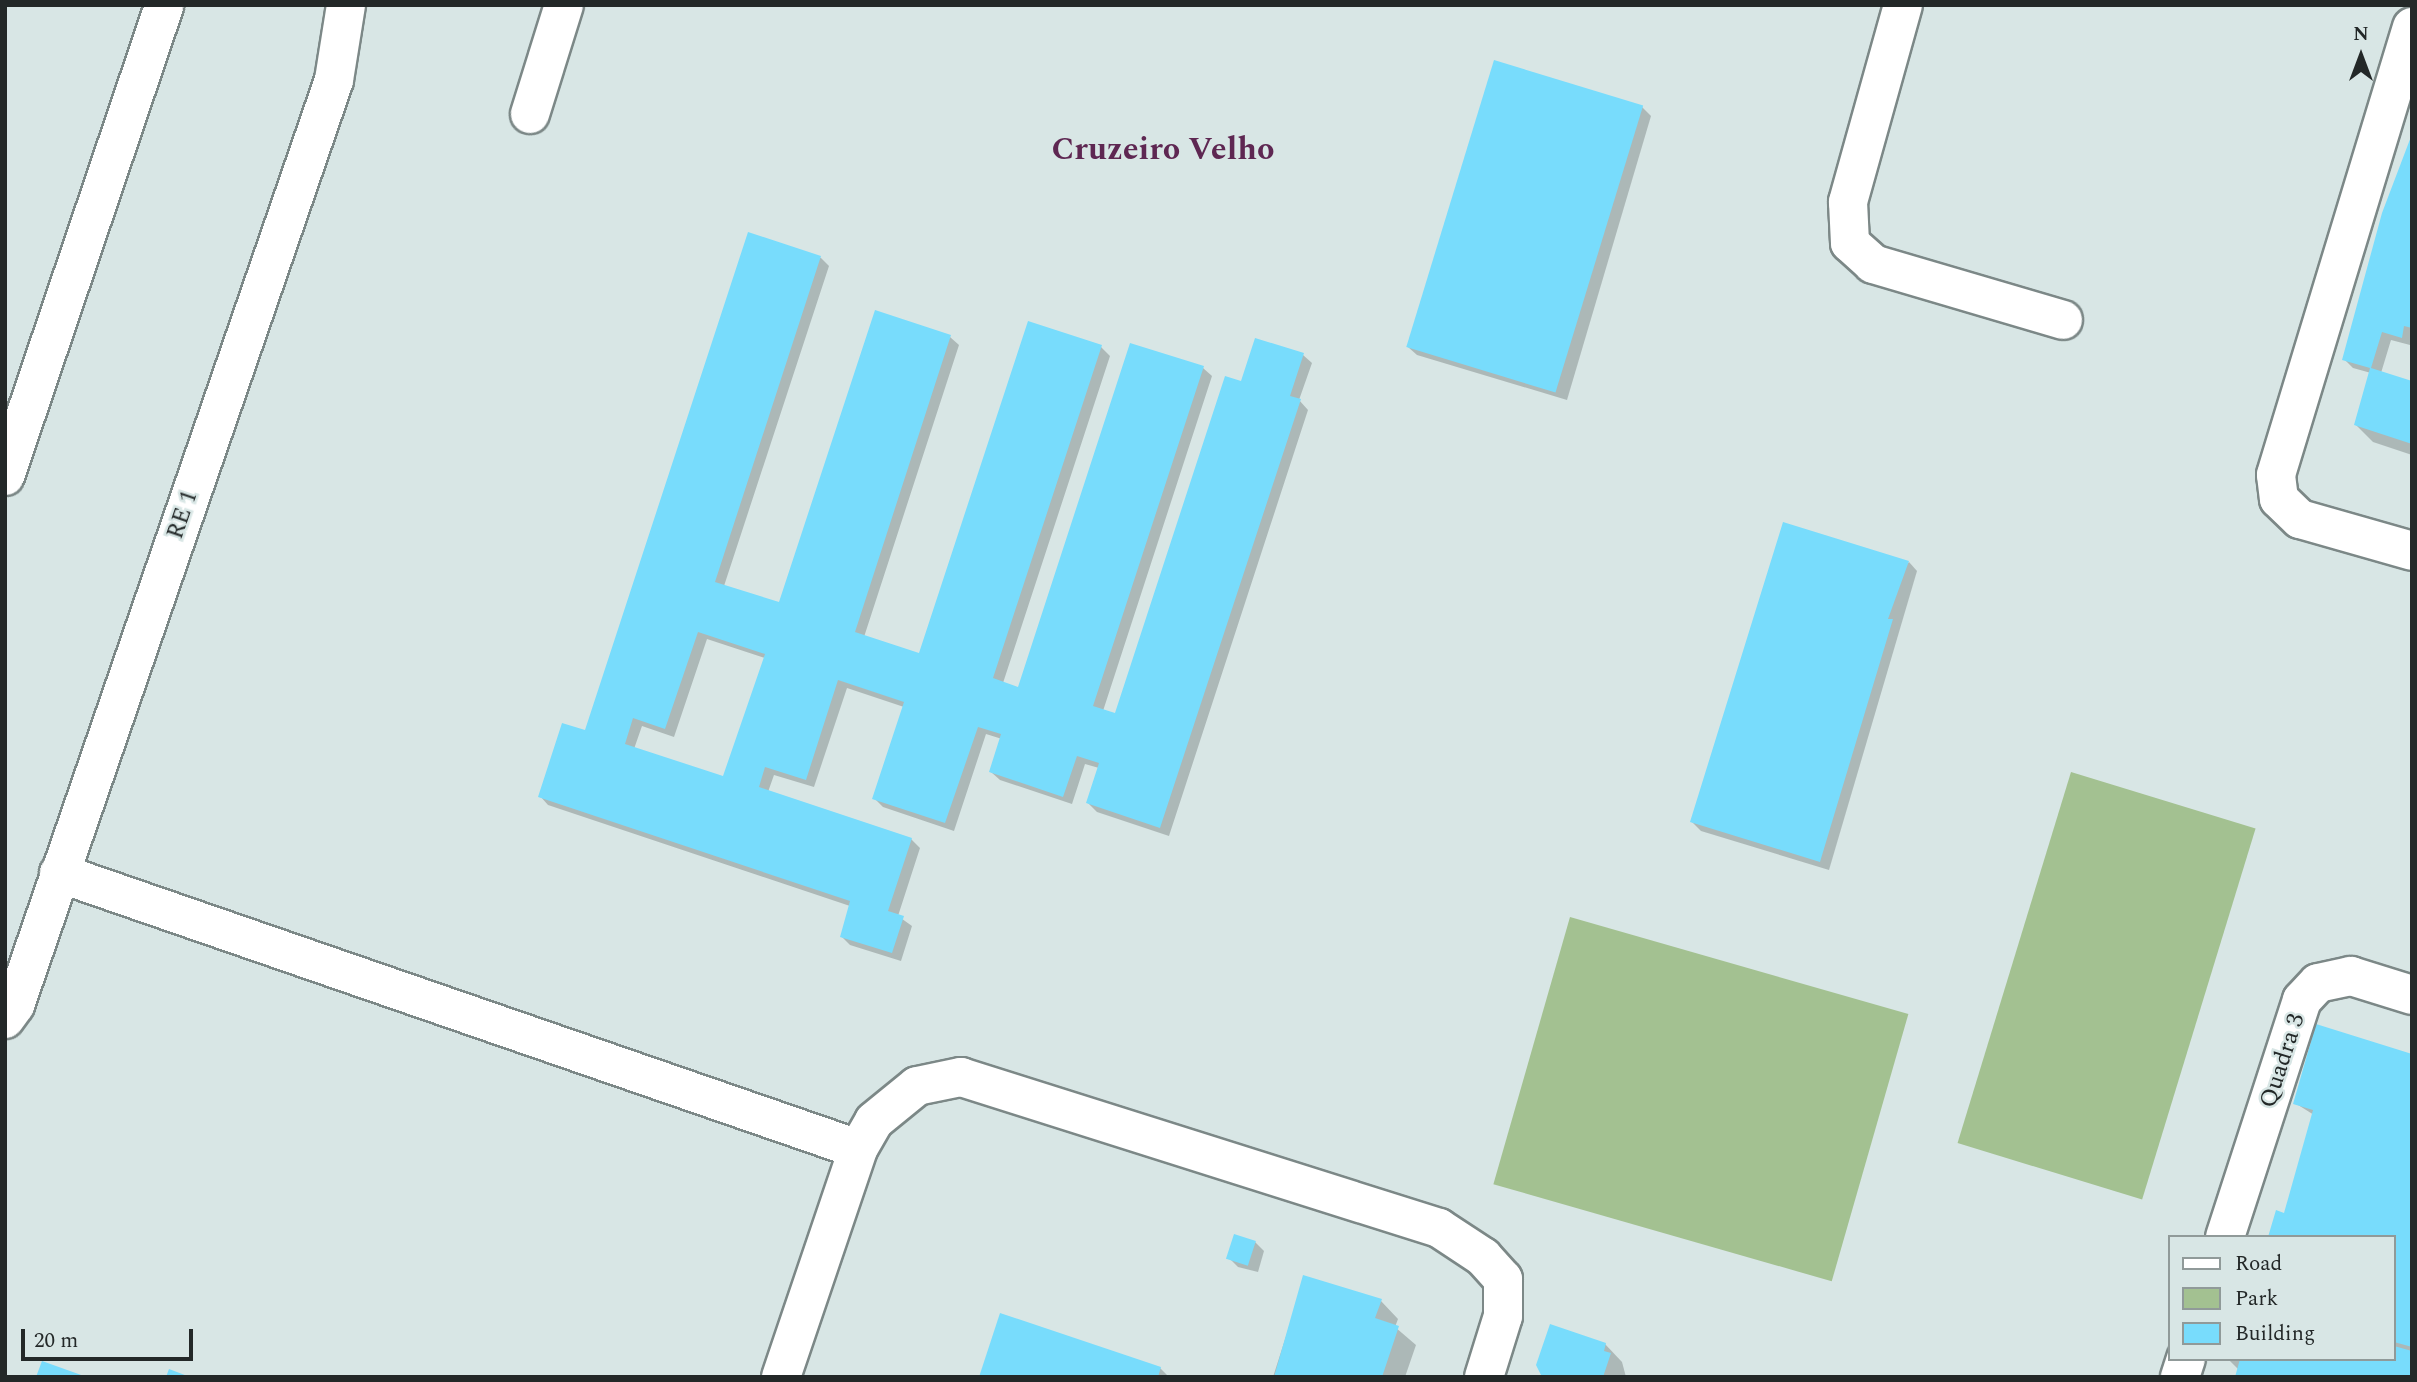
<!DOCTYPE html>
<style>
body{margin:0}
#map{position:relative;width:2417px;height:1382px;overflow:hidden;background:#d8e6e5;font-family:Spectral,serif}
div>[style]{position:absolute}
.green>*{inset:0;background:#a3c191;transform-origin:0 0}
.shadow>*{inset:0;background:#0003}
.building>*{inset:0;background:#78dcfc;transform-origin:0 0}
.roads{filter:drop-shadow(2px 0 #7c8887) drop-shadow(-2px 0 #7c8887) drop-shadow(0 2px #7c8887) drop-shadow(0 -2px #7c8887)}
.minor>*{height:38px;margin:-19px;padding:0 19px;transform-origin:19px;border-radius:19px;background:#fff}
span{translate:-50% -50%;white-space:nowrap;text-align:center;line-height:1.15;-webkit-text-stroke:5px #d8e6e5;paint-order:stroke}
.street-label{font-size:24px;color:#232828}
.district-label{font-size:32px;color:#5e2752;font-weight:700}
.frame{position:absolute;inset:0;border:7px solid #232828;pointer-events:none}
.legend{position:absolute;left:2168px;top:1235px;width:228px;height:126px;box-sizing:border-box;background:#d8e6e5;border:2px solid #909a99;margin:0;padding:9px 12px;list-style:none;font-size:21px;color:#232828}
.legend li{display:flex;align-items:center;gap:14px;height:35px}
.legend b{width:35px;border:2px solid #909a99}
.north{position:absolute;left:2326px;top:21px;width:70px;height:70px;-webkit-text-stroke:5px #d8e6e5;paint-order:stroke;rotate:0deg;font-size:19px;font-weight:700;line-height:28px;text-align:center;color:#232828}
.north::after{content:'';display:block;margin:auto;width:24px;height:32px;background:#232828;clip-path:polygon(50% 0,100% 100%,50% 72%,0 100%)}
.scale{position:absolute;left:21px;top:1329px;width:172px;height:32px;box-sizing:border-box;border:4px solid #232828;border-top:0;padding-left:9px;font-size:21px;line-height:24px;white-space:nowrap;color:#232828;-webkit-text-stroke:5px #d8e6e5;paint-order:stroke}
</style>
<div id="map">
<div class="green">
<i style="left:2071px;top:772px;width:193px;height:388px;rotate:17deg"></i>
<i style="left:1570px;top:917px;width:352px;height:278px;rotate:16deg"></i>
</div>
<div class="shadow">
<i style="clip-path:polygon(1642px 107px,1651px 116px,1567px 400px,1417px 355px,1408px 347px)"></i>
<i style="clip-path:polygon(2412px 137px,2412px 337px,2410px 345px,2391px 340px,2381px 373px,2412px 382px,2412px 455px,2373px 442px,2356px 425px,2371px 373px,2353px 368px,2344px 359px,2384px 212px)"></i>
<i style="clip-path:polygon(evenodd,749px 234px,821px 258px,829px 266px,724px 586px,780px 605px,950px 337px,959px 345px,864px 637px,920px 655px,1029px 323px,1101px 347px,1110px 356px,1003px 683px,1019px 689px,1203px 368px,1212px 376px,1103px 711px,1116px 716px,1242px 384px,1303px 355px,1312px 363px,1299px 400px,1308px 410px,1169px 836px,1097px 812px,1088px 803px,1099px 768px,1085px 764px,1072px 804px,1000px 780px,991px 772px,1002px 739px,986px 734px,954px 831px,883px 807px,874px 798px,904px 707px,847px 688px,814px 787px,774px 775px,768px 792px,911px 839px,920px 848px,898px 916px,912px 926px,901px 961px,850px 945px,842px 937px,850px 906px,548px 805px,540px 796px,586px 733px,749px 234px,707px 639px,765px 658px,724px 778px,634px 749px,642px 726px,674px 737px,707px 639px)"></i>
<i style="clip-path:polygon(1909px 562px,1917px 571px,1829px 870px,1701px 831px,1692px 822px)"></i>
<i style="clip-path:polygon(2412px 1056px,2412px 1377px,2239px 1370px,2228px 1359px,2394px 1359px,2394px 1237px,2285px 1215px,2314px 1115px,2295px 1103px)"></i>
<i style="clip-path:polygon(1255px 1242px,1264px 1251px,1258px 1272px,1238px 1267px,1229px 1258px)"></i>
<i style="clip-path:polygon(1305px 1277px,1381px 1301px,1398px 1319px,1395px 1327px,1416px 1345px,1405px 1377px,1273px 1377px)"></i>
<i style="clip-path:polygon(1605px 1344px,1622px 1362px,1626px 1377px,1544px 1377px)"></i>
<i style="clip-path:polygon(1160px 1368px,1169px 1377px,980px 1377px)"></i>
</div>
<div class="building">
<i style="left:1494px;top:60px;width:156px;height:300px;rotate:17deg"></i>
<i style="clip-path:polygon(2412px 134px,2412px 328px,2404px 326px,2402px 338px,2382px 332px,2371px 368px,2412px 381px,2412px 444px,2354px 425px,2370px 368px,2342px 360px,2382px 213px)"></i>
<i style="clip-path:polygon(evenodd,748px 232px,821px 256px,715px 582px,779px 602px,875px 310px,951px 335px,855px 632px,919px 653px,1028px 321px,1102px 345px,993px 678px,1018px 687px,1130px 343px,1204px 366px,1093px 706px,1115px 713px,1225px 376px,1241px 381px,1255px 338px,1304px 353px,1290px 396px,1301px 399px,1160px 828px,1086px 803px,1099px 763px,1077px 756px,1063px 797px,989px 772px,1001px 734px,978px 727px,945px 823px,872px 799px,904px 702px,838px 680px,806px 780px,765px 767px,759px 787px,912px 838px,888px 911px,904px 916px,892px 953px,840px 937px,850px 901px,538px 797px,562px 723px,585px 730px,748px 232px,698px 632px,765px 654px,723px 776px,625px 744px,633px 718px,665px 729px,698px 632px)"></i>
<i style="clip-path:polygon(1783px 522px,1909px 561px,1888px 619px,1893px 619px,1820px 862px,1690px 822px)"></i>
<i style="clip-path:polygon(2316px 1024px,2412px 1054px,2412px 1347px,2394px 1342px,2394px 1237px,2268px 1237px,2276px 1210px,2284px 1213px,2313px 1110px,2293px 1104px)"></i>
<i style="left:1234px;top:1234px;width:23px;height:26px;rotate:18deg"></i>
<i style="clip-path:polygon(1303px 1275px,1382px 1299px,1375px 1318px,1399px 1326px,1382px 1377px,1274px 1377px)"></i>
<i style="clip-path:polygon(1000px 1313px,1161px 1367px,1158px 1377px,979px 1377px)"></i>
<i style="clip-path:polygon(1550px 1324px,1606px 1343px,1604px 1351px,1611px 1353px,1603px 1377px,1542px 1377px,1536px 1365px)"></i>
<i style="clip-path:polygon(2394px 1346px,2412px 1351px,2412px 1377px,2235px 1377px,2240px 1359px,2394px 1359px)"></i>
<i style="clip-path:polygon(42px 1361px,84px 1376px,84px 1377px,36px 1377px)"></i>
<i style="clip-path:polygon(169px 1369px,190px 1377px,166px 1377px)"></i>
</div>
<div class="roads">
<div class="minor">
<i style="left:1903px;top:5px;width:205px;rotate:105.6deg"></i>
<i style="left:1848px;top:202px;width:41px;rotate:87.2deg"></i>
<i style="left:1850px;top:243px;width:31px;rotate:42deg"></i>
<i style="left:1873px;top:264px;width:198px;rotate:16.4deg"></i>
<i style="left:2412px;top:27px;width:468px;rotate:106.9deg"></i>
<i style="left:2276px;top:475px;width:24px;rotate:83deg"></i>
<i style="left:2279px;top:499px;width:29px;rotate:44deg"></i>
<i style="left:2300px;top:519px;width:116px;rotate:15.9deg"></i>
<i style="left:530px;top:114px;width:114px;rotate:-72.7deg"></i>
<i style="left:5px;top:476px;width:497px;rotate:-71.3deg"></i>
<i style="left:59px;top:873px;width:845px;rotate:19.06deg"></i>
<i style="left:5px;top:1019px;width:17px;rotate:-54deg"></i>
<i style="left:15px;top:1005px;width:978px;rotate:-70.97deg"></i>
<i style="left:334px;top:80px;width:76px;rotate:-80.9deg"></i>
<i style="left:2225px;top:1237px;width:249px;rotate:-72deg"></i>
<i style="left:2302px;top:1000px;width:23px;rotate:-47deg"></i>
<i style="left:2318px;top:983px;width:34px;rotate:-12deg"></i>
<i style="left:2351px;top:976px;width:64px;rotate:17.3deg"></i>
<i style="left:781px;top:1377px;width:241px;rotate:-71.3deg"></i>
<i style="left:858px;top:1149px;width:32px;rotate:-60deg"></i>
<i style="left:874px;top:1121px;width:55px;rotate:-39.1deg"></i>
<i style="left:917px;top:1086px;width:45px;rotate:-11.6deg"></i>
<i style="left:961px;top:1077px;width:501px;rotate:17.53deg"></i>
<i style="left:1439px;top:1228px;width:53px;rotate:33.4deg"></i>
<i style="left:1483px;top:1257px;width:30px;rotate:48deg"></i>
<i style="left:1503px;top:1279px;width:37px;rotate:90deg"></i>
<i style="left:1503px;top:1316px;width:64px;rotate:107.3deg"></i>
<i style="left:2180px;top:1377px;width:19px;rotate:-72deg"></i>
</div>
</div>
<div class="street-label">
<span style="left:183px;top:515px;rotate:-71deg">RE 1</span>
<span style="left:2283px;top:1061px;rotate:-72deg">Quadra 3</span>
</div>
<div class="district-label">
<span style="left:1163px;top:150px">Cruzeiro Velho</span>
</div>
<div class="frame"></div>
<ul class="legend">
<li><b style="height:9px;background:#fff"></b>Road</li>
<li><b style="height:19px;background:#a3c191"></b>Park</li>
<li><b style="height:19px;background:#78dcfc"></b>Building</li>
</ul>
<div class="north">N</div>
<div class="scale">20 m</div>
</div>
